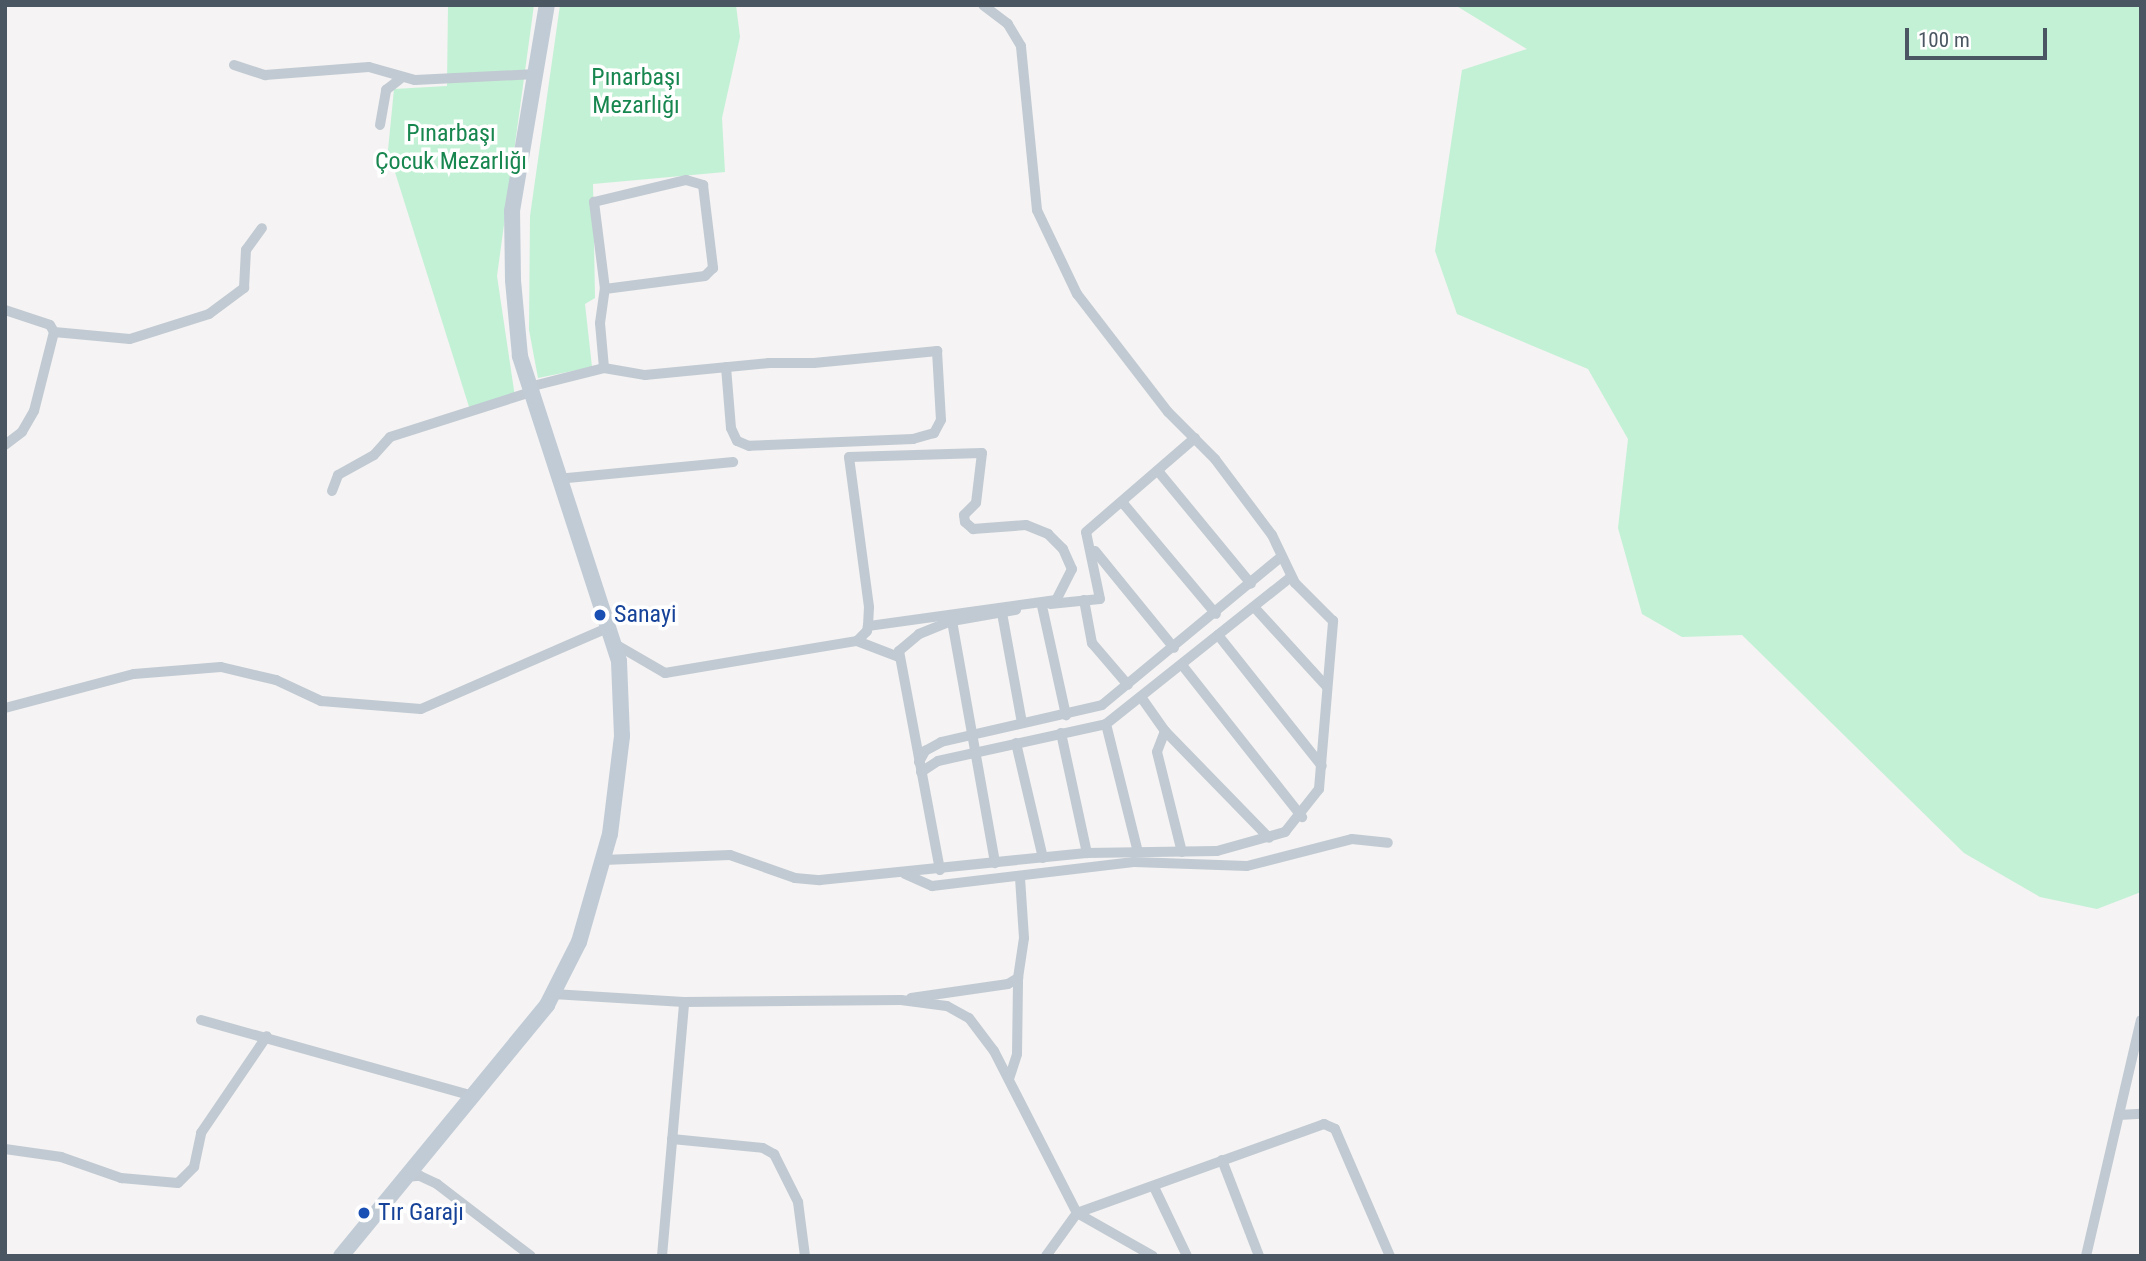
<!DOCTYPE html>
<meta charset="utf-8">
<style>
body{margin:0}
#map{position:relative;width:2146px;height:1261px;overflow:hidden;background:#f5f3f3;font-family:"Roboto Condensed",sans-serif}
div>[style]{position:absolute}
.green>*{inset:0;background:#c3f1d5}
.minor>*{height:10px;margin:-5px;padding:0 5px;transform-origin:5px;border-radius:5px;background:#c1cad2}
.secondary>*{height:16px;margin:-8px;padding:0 8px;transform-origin:8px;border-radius:8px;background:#c1cbd6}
.dots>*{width:19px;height:19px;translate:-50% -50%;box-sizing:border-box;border:4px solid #fff;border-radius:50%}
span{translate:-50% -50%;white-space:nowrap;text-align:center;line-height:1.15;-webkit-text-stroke:7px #fff;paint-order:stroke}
.park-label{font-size:24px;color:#17864f}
.transit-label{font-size:24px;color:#164399}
.left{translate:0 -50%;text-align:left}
.frame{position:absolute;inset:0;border:7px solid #4a5661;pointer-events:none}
.scale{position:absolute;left:1905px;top:28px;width:142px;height:32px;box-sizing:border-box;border:4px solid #4a5661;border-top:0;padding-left:9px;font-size:21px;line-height:24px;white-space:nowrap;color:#4a5661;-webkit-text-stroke:5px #fff;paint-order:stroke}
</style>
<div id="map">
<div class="green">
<i style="clip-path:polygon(448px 5px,534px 5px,497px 276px,515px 397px,470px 410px,388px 150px,394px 89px,447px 86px)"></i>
<i style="clip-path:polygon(560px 5px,736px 5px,740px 37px,722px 118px,725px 172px,593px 184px,595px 298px,585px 304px,592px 367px,538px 378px,529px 330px,530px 216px)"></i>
<i style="clip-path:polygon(1455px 5px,2141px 5px,2141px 892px,2097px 909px,2040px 897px,1964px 853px,1742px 635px,1682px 637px,1642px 614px,1618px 528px,1628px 439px,1588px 369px,1457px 314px,1435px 251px,1462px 70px,1527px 49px)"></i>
</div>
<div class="minor">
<i style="left:234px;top:65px;width:33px;rotate:18deg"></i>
<i style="left:265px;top:75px;width:104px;rotate:-4.4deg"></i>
<i style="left:369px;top:67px;width:48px;rotate:15.8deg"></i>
<i style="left:415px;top:80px;width:121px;rotate:-2.8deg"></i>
<i style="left:380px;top:125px;width:36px;rotate:-80deg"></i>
<i style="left:386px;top:90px;width:18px;rotate:-38deg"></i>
<i style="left:5px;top:310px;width:47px;rotate:18.4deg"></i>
<i style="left:50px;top:325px;width:8px;rotate:60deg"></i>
<i style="left:54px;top:332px;width:81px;rotate:104.2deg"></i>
<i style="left:34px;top:411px;width:24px;rotate:120deg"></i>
<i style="left:22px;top:432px;width:21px;rotate:143deg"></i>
<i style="left:54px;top:332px;width:76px;rotate:5.3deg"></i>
<i style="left:130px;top:339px;width:83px;rotate:-17.6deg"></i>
<i style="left:209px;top:314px;width:44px;rotate:-36.6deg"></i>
<i style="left:244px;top:288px;width:38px;rotate:-87deg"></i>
<i style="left:246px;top:250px;width:27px;rotate:-54deg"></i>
<i style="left:604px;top:368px;width:45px;rotate:-95.1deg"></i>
<i style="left:600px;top:323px;width:34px;rotate:-82deg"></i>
<i style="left:605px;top:289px;width:88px;rotate:-97.2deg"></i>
<i style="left:594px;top:202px;width:95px;rotate:-13.4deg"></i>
<i style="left:686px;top:180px;width:18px;rotate:16deg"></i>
<i style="left:703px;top:185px;width:84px;rotate:83.1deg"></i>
<i style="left:713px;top:268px;width:11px;rotate:135deg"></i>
<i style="left:705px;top:276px;width:101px;rotate:172.6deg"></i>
<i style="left:529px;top:387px;width:77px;rotate:-14.2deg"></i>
<i style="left:604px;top:368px;width:42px;rotate:9.7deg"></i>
<i style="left:645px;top:375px;width:125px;rotate:-5.5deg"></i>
<i style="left:769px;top:363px;width:45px"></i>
<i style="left:814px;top:363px;width:124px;rotate:-5.6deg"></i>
<i style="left:937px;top:351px;width:69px;rotate:86.7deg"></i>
<i style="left:941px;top:420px;width:15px;rotate:118deg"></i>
<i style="left:934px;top:433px;width:22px;rotate:164deg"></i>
<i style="left:913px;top:439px;width:164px;rotate:177.6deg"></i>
<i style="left:749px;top:446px;width:13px;rotate:-157deg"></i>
<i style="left:737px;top:441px;width:14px;rotate:-115deg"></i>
<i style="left:731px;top:428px;width:61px;rotate:-94.7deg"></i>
<i style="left:1158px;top:471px;width:146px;rotate:50.5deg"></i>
<i style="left:557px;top:479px;width:177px;rotate:-5.5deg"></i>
<i style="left:332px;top:491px;width:17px;rotate:-69deg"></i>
<i style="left:338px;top:475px;width:41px;rotate:-29.1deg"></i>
<i style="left:374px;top:455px;width:24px;rotate:-48deg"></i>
<i style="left:390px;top:437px;width:148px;rotate:-17.7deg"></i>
<i style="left:1122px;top:502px;width:146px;rotate:50deg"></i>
<i style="left:1095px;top:551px;width:125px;rotate:50.8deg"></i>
<i style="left:1084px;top:600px;width:44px;rotate:79.5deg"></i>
<i style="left:1092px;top:643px;width:55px;rotate:49.4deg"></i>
<i style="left:1050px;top:604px;width:50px;rotate:-5.7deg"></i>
<i style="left:1100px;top:599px;width:68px;rotate:-101.8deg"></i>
<i style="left:1086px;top:532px;width:144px;rotate:-40.8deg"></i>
<i style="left:1042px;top:606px;width:112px;rotate:77.6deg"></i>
<i style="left:1254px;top:607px;width:108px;rotate:47.6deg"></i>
<i style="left:1002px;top:613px;width:112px;rotate:79.7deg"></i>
<i style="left:952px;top:621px;width:246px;rotate:79.9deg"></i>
<i style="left:1218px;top:635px;width:167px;rotate:51.6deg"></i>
<i style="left:857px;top:641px;width:45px;rotate:20.9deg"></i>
<i style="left:615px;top:644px;width:58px;rotate:30.1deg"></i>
<i style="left:665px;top:673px;width:195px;rotate:-9.5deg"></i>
<i style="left:857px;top:641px;width:14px;rotate:-45deg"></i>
<i style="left:867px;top:631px;width:5px;rotate:-79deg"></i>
<i style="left:868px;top:626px;width:19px;rotate:-87deg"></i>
<i style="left:869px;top:607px;width:151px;rotate:-97.6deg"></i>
<i style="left:849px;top:457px;width:133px;rotate:-1.7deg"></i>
<i style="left:982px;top:453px;width:50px;rotate:96.8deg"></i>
<i style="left:976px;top:503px;width:17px;rotate:135deg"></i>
<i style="left:964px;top:515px;width:7px;rotate:82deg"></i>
<i style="left:965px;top:522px;width:11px;rotate:41deg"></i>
<i style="left:973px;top:529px;width:53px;rotate:-4.3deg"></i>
<i style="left:1026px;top:525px;width:24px;rotate:22deg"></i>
<i style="left:1048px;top:534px;width:21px;rotate:45deg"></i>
<i style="left:1063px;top:549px;width:22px;rotate:66deg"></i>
<i style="left:1072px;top:569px;width:35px;rotate:117deg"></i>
<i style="left:1056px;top:600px;width:190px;rotate:172.1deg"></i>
<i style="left:1182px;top:665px;width:194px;rotate:51.7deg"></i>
<i style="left:1141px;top:697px;width:42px;rotate:54.8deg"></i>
<i style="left:1165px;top:731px;width:149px;rotate:45.8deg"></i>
<i style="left:5px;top:708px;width:133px;rotate:-14.8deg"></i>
<i style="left:134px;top:674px;width:87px;rotate:-4.6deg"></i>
<i style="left:221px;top:667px;width:57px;rotate:13.3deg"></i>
<i style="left:276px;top:680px;width:50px;rotate:25deg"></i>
<i style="left:321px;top:701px;width:100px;rotate:4.6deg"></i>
<i style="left:421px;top:709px;width:206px;rotate:-23.5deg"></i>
<i style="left:1106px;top:724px;width:132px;rotate:76deg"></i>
<i style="left:1165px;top:731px;width:22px;rotate:111deg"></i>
<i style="left:1157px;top:752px;width:103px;rotate:76deg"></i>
<i style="left:1061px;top:733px;width:123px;rotate:77.8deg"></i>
<i style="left:1016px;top:743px;width:118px;rotate:76.8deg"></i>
<i style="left:919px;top:762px;width:13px;rotate:-61deg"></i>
<i style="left:925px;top:751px;width:18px;rotate:-29deg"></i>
<i style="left:941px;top:742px;width:165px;rotate:-12.9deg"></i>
<i style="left:1102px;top:705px;width:232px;rotate:-39.6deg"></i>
<i style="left:921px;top:772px;width:20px;rotate:-33deg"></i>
<i style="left:938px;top:761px;width:172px;rotate:-12.4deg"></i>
<i style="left:1106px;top:724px;width:236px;rotate:-38.5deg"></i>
<i style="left:603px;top:860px;width:127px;rotate:-2.3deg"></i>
<i style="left:730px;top:855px;width:69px;rotate:19.5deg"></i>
<i style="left:795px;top:878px;width:25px;rotate:5deg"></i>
<i style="left:820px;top:880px;width:268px;rotate:-5.8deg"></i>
<i style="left:1087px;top:853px;width:130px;rotate:-0.9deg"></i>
<i style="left:1217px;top:851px;width:71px;rotate:-15.6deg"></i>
<i style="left:1285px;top:832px;width:55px;rotate:-51.7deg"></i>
<i style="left:1319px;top:789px;width:169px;rotate:-85.2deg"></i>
<i style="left:1333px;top:621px;width:54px;rotate:-135deg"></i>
<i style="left:1295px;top:583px;width:53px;rotate:-115.6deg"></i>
<i style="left:1272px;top:535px;width:95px;rotate:-126.9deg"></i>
<i style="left:1215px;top:459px;width:66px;rotate:-135deg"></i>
<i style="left:1168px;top:412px;width:149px;rotate:-127.6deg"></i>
<i style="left:1077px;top:294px;width:93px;rotate:-115.5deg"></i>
<i style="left:1037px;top:210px;width:165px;rotate:-95.6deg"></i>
<i style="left:1021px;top:46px;width:26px;rotate:-121deg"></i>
<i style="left:1008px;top:24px;width:31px;rotate:-143deg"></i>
<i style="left:940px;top:870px;width:223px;rotate:-100.6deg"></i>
<i style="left:899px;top:651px;width:26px;rotate:-40deg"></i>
<i style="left:919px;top:634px;width:35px;rotate:-22deg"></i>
<i style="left:952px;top:621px;width:65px;rotate:-9.8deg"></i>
<i style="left:905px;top:874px;width:30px;rotate:24deg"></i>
<i style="left:932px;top:886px;width:203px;rotate:-6.8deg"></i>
<i style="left:1134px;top:862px;width:113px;rotate:2deg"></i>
<i style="left:1247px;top:866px;width:108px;rotate:-14.4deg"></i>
<i style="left:1352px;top:839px;width:36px;rotate:6deg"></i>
<i style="left:553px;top:994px;width:131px;rotate:3.5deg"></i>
<i style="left:684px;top:1002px;width:217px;rotate:-0.5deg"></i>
<i style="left:901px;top:1000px;width:46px;rotate:7.4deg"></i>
<i style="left:947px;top:1006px;width:25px;rotate:29deg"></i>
<i style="left:969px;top:1018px;width:41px;rotate:52.9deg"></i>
<i style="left:994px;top:1051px;width:182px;rotate:62.9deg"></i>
<i style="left:1077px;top:1213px;width:87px;rotate:29.5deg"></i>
<i style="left:911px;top:998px;width:98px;rotate:-8.2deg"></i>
<i style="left:1008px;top:984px;width:12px;rotate:-31deg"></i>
<i style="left:1018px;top:978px;width:40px;rotate:-81.5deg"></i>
<i style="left:1024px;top:938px;width:61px;rotate:-93.8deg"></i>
<i style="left:201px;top:1020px;width:282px;rotate:15.6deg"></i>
<i style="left:1009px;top:1079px;width:26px;rotate:-72deg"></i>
<i style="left:1017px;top:1054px;width:76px;rotate:-89.2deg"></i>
<i style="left:2119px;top:1115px;width:22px;rotate:-3deg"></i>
<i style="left:672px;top:1139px;width:91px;rotate:5.6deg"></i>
<i style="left:763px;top:1148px;width:13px;rotate:29deg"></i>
<i style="left:774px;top:1154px;width:54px;rotate:63.4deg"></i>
<i style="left:798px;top:1202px;width:54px;rotate:82.6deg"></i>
<i style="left:5px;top:1149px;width:57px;rotate:8.1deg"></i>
<i style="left:61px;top:1157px;width:64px;rotate:19.3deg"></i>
<i style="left:121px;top:1178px;width:57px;rotate:5deg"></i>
<i style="left:178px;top:1183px;width:23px;rotate:-45deg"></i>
<i style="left:194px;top:1167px;width:35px;rotate:-78deg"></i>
<i style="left:201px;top:1133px;width:117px;rotate:-55.8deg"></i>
<i style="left:1222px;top:1160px;width:103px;rotate:68.9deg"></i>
<i style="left:404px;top:1177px;width:16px;rotate:-4deg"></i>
<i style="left:420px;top:1176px;width:19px;rotate:25deg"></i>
<i style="left:437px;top:1184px;width:118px;rotate:37.5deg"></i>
<i style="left:1154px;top:1187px;width:76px;rotate:64.4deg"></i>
<i style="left:662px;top:1256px;width:255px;rotate:-85deg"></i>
<i style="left:1046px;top:1256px;width:53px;rotate:-54.2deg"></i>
<i style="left:1077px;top:1213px;width:263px;rotate:-19.8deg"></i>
<i style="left:1324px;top:1124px;width:12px;rotate:24deg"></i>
<i style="left:1335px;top:1129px;width:138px;rotate:66.6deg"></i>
<i style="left:2086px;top:1256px;width:242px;rotate:-76.9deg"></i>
</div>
<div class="secondary">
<i style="left:341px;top:1256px;width:325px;rotate:-50.6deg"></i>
<i style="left:547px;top:1005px;width:71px;rotate:-63.1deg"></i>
<i style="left:579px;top:942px;width:112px;rotate:-74deg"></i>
<i style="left:610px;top:834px;width:99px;rotate:-83deg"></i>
<i style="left:622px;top:736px;width:75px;rotate:-92.3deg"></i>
<i style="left:619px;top:661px;width:321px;rotate:-108deg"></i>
<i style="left:520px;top:356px;width:76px;rotate:-95.3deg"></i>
<i style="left:513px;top:280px;width:69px;rotate:-90.8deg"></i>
<i style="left:512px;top:211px;width:209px;rotate:-80.4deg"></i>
</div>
<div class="dots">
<i style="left:600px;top:615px;background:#1a4fb4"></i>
<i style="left:364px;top:1213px;background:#1a4fb4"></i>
</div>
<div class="park-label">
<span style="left:636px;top:92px">Pınarbaşı<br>Mezarlığı</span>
<span style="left:451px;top:148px">Pınarbaşı<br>Çocuk Mezarlığı</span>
</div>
<div class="transit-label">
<span class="left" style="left:614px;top:615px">Sanayi</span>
<span class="left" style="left:378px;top:1213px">Tır Garajı</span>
</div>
<div class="frame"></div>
<div class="scale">100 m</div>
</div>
